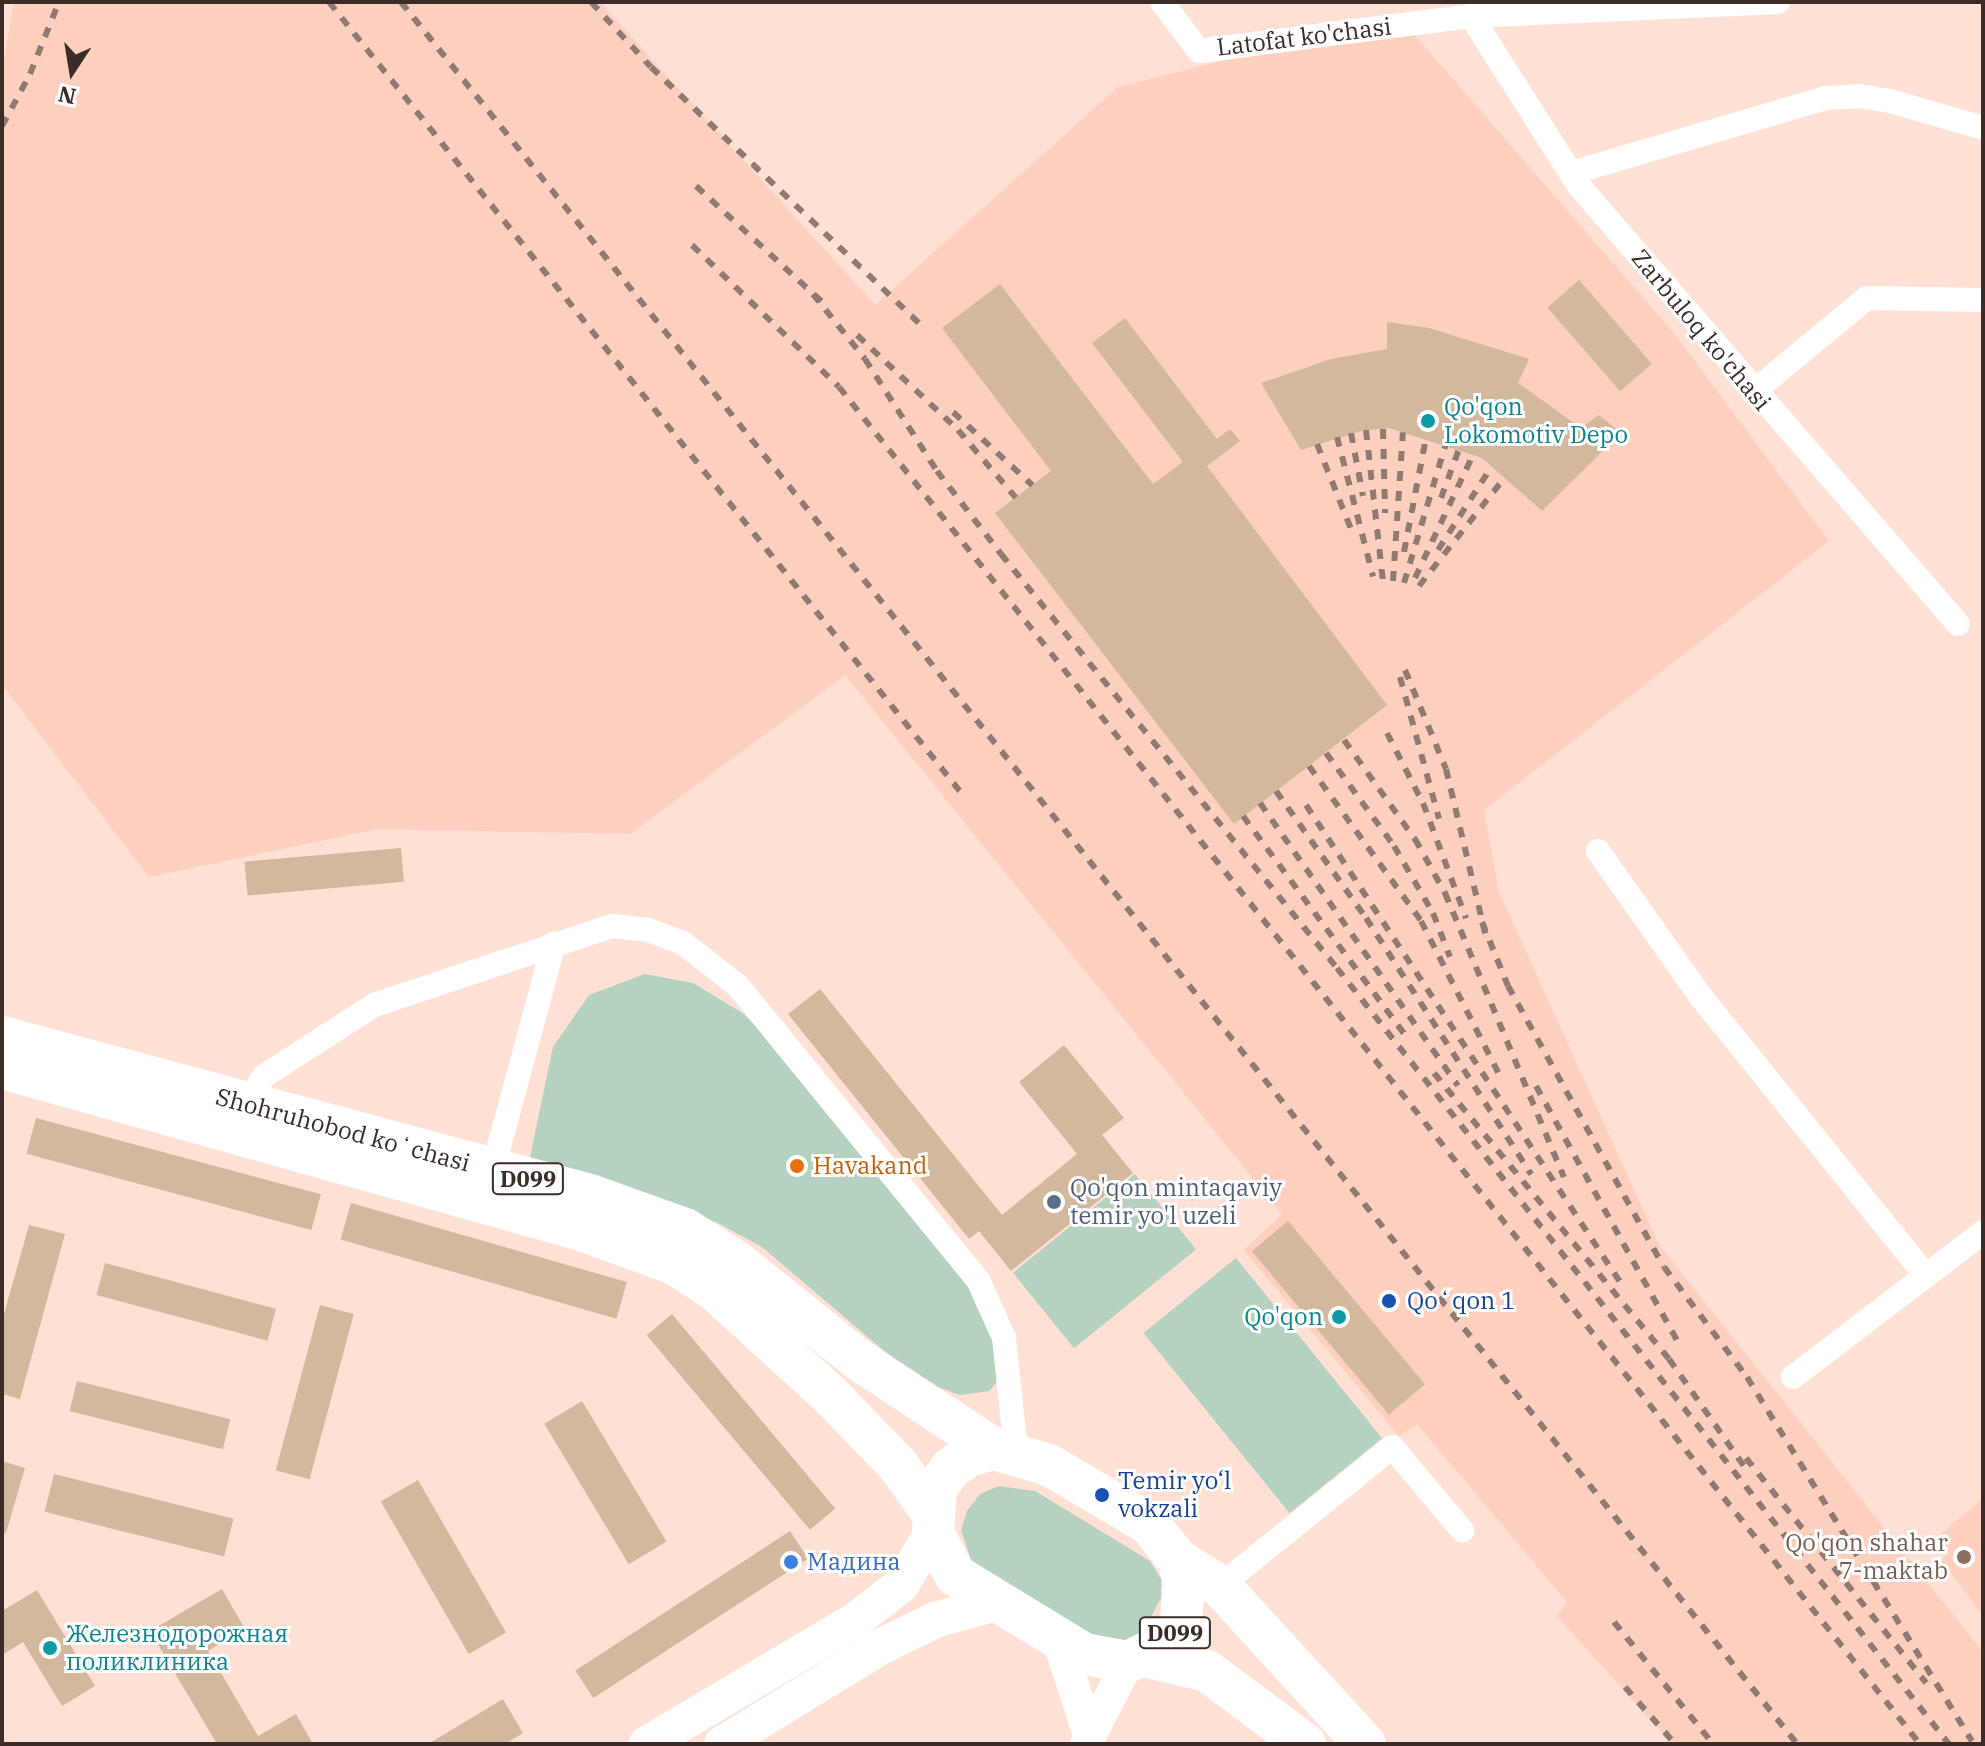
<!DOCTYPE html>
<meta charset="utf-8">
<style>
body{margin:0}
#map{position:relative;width:1985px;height:1746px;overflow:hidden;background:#ffe0d4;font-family:"IBM Plex Serif",serif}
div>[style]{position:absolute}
.built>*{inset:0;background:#fdcfbe}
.green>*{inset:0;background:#b5d1c0;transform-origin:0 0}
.building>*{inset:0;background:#d2b89d;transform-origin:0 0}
.street>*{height:24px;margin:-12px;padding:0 12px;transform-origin:12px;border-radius:12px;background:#fff}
.secondary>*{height:32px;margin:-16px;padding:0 16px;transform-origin:16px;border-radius:16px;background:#fff}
.primary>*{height:36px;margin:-18px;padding:0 18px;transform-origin:18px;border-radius:18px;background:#fff}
.highway>*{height:42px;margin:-21px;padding:0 21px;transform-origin:21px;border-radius:21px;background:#fff}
.rail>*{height:6px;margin-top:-3px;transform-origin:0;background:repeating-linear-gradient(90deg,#907a72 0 10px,transparent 0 20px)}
.dots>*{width:22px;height:22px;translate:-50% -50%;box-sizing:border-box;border:4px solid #fff;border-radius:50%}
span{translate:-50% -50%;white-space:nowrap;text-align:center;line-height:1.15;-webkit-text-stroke:6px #fff;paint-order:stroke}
.shield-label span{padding:2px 6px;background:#fff;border:2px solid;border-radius:6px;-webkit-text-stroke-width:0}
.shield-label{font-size:22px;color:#3b2c27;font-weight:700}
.street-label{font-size:24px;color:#3b2c27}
.culture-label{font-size:24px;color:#0d838f}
.left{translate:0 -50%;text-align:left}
.right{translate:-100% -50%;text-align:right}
.food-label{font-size:24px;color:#c56008}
.service-label{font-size:24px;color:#4e5e75}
.transit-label{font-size:24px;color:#164399}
.education-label{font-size:24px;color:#785e54}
.shop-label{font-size:24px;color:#366cbe}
.frame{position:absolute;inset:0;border:4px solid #3b2c27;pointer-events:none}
.north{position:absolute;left:32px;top:32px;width:80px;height:80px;-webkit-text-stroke:6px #fff;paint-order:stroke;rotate:192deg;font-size:22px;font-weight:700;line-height:32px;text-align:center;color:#3b2c27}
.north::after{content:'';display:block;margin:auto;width:28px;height:36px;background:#3b2c27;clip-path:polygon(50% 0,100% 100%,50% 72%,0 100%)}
</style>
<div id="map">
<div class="built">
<i style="clip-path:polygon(14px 2px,600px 2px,875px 305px,1118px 87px,1399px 17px,1673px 332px,1829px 541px,1484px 810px,1499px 892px,1659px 1245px,1983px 1652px,1983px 1744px,1672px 1744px,1557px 1616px,1567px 1602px,1417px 1424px,1399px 1436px,1244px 1250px,1282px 1214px,845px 675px,630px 834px,377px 829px,149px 877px,2px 685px,2px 71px)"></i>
<i style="clip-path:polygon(1983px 1498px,1983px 1616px,1942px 1560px,1947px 1554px,1935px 1539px)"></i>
</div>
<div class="green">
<i style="clip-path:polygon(645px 974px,693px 983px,744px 1014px,805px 1076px,983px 1304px,1003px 1375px,989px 1391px,960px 1395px,935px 1386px,896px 1361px,762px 1247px,718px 1223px,628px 1188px,529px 1162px,553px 1047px,589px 995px)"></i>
<i style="left:1135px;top:1174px;width:97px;height:157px;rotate:51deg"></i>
<i style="left:1236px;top:1258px;width:232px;height:119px;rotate:51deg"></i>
<i style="clip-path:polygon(998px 1486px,1035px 1491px,1150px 1561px,1161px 1579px,1161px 1598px,1143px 1632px,1128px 1641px,1084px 1634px,973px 1566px,961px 1530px,967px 1511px,980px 1494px)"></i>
</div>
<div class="building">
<i style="left:1579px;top:280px;width:111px;height:42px;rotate:49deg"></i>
<i style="clip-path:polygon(1000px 284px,1153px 484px,1183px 462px,1092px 343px,1125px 318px,1217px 439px,1230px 429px,1240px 441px,1207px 466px,1387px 705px,1234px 824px,995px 513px,1051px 471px,942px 328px)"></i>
<i style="clip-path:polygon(1387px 322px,1429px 328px,1529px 359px,1518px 383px,1581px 428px,1599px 415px,1621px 433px,1542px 511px,1482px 458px,1389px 428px,1361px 431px,1301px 450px,1261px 383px,1331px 359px,1387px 349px)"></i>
<i style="left:401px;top:848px;width:34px;height:157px;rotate:85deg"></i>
<i style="clip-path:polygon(820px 989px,1002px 1215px,1077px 1154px,1019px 1082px,1064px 1045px,1124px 1118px,1102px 1135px,1133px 1173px,1011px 1271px,979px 1231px,969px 1239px,788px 1014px)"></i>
<i style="left:36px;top:1118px;width:295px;height:37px;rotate:15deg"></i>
<i style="left:351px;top:1203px;width:287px;height:38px;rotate:16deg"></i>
<i style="left:1288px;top:1221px;width:213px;height:47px;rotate:50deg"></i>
<i style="clip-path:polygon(29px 1225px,65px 1234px,20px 1399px,2px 1394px,2px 1321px)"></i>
<i style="left:105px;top:1263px;width:177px;height:33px;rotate:15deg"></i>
<i style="left:320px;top:1305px;width:35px;height:171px;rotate:15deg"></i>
<i style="left:672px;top:1314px;width:254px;height:33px;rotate:50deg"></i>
<i style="left:77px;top:1381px;width:158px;height:31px;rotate:14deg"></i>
<i style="left:582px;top:1401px;width:164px;height:44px;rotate:59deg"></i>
<i style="clip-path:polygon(2px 1461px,25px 1468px,6px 1533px,2px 1532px)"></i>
<i style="left:54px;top:1474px;width:185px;height:39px;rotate:14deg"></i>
<i style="left:418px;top:1480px;width:176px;height:43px;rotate:60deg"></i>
<i style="left:790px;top:1531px;width:33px;height:256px;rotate:57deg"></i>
<i style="clip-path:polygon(222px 1589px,245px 1629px,208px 1651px,258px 1736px,296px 1714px,313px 1744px,217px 1744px,150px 1631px)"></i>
<i style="clip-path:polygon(37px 1590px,95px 1686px,62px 1706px,23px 1642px,2px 1655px,2px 1611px)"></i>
<i style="clip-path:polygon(503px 1699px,523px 1733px,505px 1744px,428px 1744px)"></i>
</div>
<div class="street">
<i style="left:1162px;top:2px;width:61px;rotate:52.9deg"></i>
<i style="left:1199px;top:51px;width:274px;rotate:-7.3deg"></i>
<i style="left:1471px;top:16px;width:307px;rotate:-2.6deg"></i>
<i style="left:1471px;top:16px;width:201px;rotate:57.6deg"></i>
<i style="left:1579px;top:186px;width:579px;rotate:49.13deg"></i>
<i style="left:1571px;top:173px;width:266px;rotate:-16.4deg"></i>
<i style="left:1826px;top:98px;width:33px;rotate:-3deg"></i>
<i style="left:1859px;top:96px;width:31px;rotate:9deg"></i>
<i style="left:1890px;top:101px;width:97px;rotate:16.2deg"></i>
<i style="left:1753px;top:392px;width:148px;rotate:-39.5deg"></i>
<i style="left:1867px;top:298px;width:116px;rotate:1deg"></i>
<i style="left:1598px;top:851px;width:179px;rotate:54.8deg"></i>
<i style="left:1701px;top:997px;width:358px;rotate:51.1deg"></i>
<i style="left:247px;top:1104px;width:33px;rotate:-59deg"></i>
<i style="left:264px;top:1076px;width:131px;rotate:-32.8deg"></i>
<i style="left:374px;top:1005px;width:251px;rotate:-18.4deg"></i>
<i style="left:612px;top:926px;width:36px;rotate:6deg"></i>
<i style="left:648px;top:930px;width:37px;rotate:20deg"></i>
<i style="left:683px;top:943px;width:70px;rotate:38deg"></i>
<i style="left:738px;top:986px;width:382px;rotate:50.8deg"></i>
<i style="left:979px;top:1282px;width:61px;rotate:65.9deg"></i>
<i style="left:1004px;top:1338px;width:116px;rotate:84deg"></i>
<i style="left:490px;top:1180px;width:245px;rotate:-74.9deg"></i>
<i style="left:1793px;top:1377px;width:239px;rotate:-37.3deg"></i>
<i style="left:1220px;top:1586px;width:221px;rotate:-38.9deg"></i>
<i style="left:1392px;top:1447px;width:109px;rotate:49.9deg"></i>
</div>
<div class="secondary">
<i style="left:1059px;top:1642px;width:95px;rotate:72.1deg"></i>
<i style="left:1086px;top:1744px;width:92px;rotate:-62.9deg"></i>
</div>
<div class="primary">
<i style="left:647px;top:1744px;width:243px;rotate:-30.7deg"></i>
<i style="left:856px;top:1620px;width:57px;rotate:-37.9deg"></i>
<i style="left:901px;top:1585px;width:62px;rotate:-58.9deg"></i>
<i style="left:722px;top:1744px;width:188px;rotate:-31.5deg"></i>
<i style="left:882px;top:1646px;width:59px;rotate:-26.1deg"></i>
<i style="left:935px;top:1620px;width:63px;rotate:-15.6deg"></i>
</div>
<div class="highway">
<i style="left:2px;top:1037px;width:609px;rotate:15.04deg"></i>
<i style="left:590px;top:1195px;width:101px;rotate:19.7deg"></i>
<i style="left:685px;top:1229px;width:62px;rotate:32.4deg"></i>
<i style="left:737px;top:1262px;width:156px;rotate:38.8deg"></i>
<i style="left:859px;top:1360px;width:162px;rotate:33.4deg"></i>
<i style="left:2px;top:1068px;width:598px;rotate:15.62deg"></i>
<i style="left:578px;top:1229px;width:103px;rotate:19.8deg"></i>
<i style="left:675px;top:1264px;width:49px;rotate:33.4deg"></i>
<i style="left:716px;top:1291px;width:157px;rotate:42.4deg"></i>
<i style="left:832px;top:1397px;width:93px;rotate:45.9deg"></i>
<i style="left:897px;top:1464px;width:58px;rotate:54.1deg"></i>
<i style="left:994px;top:1449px;width:57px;rotate:16.2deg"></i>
<i style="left:1049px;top:1465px;width:116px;rotate:30.5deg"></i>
<i style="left:1149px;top:1524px;width:46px;rotate:51.1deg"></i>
<i style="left:1178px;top:1560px;width:22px;rotate:74deg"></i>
<i style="left:1184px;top:1581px;width:40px;rotate:94.3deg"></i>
<i style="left:1181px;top:1621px;width:23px;rotate:119deg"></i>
<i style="left:1170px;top:1641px;width:47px;rotate:153.4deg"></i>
<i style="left:1128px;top:1662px;width:45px;rotate:-169.7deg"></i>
<i style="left:1084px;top:1654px;width:151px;rotate:-148.5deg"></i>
<i style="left:955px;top:1575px;width:48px;rotate:-117.1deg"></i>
<i style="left:933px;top:1532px;width:43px;rotate:-86deg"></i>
<i style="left:936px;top:1489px;width:24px;rotate:-55deg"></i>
<i style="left:950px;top:1469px;width:24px;rotate:-35deg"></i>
<i style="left:970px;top:1455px;width:25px;rotate:-14deg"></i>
<i style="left:1178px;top:1560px;width:49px;rotate:31.8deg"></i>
<i style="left:1220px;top:1586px;width:214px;rotate:47.5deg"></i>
<i style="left:1145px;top:1656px;width:64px;rotate:13.6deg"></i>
<i style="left:1207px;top:1671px;width:122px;rotate:36.7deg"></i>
</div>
<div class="rail">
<i style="left:329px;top:2px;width:1015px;rotate:51.36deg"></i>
<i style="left:401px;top:2px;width:2232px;rotate:51.29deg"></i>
<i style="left:591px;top:2px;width:88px;rotate:47.3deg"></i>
<i style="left:651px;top:67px;width:375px;rotate:43.7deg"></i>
<i style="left:2px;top:126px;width:59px;rotate:-61.7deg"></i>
<i style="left:30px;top:74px;width:78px;rotate:-68.1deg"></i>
<i style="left:696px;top:186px;width:171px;rotate:42.6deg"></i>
<i style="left:692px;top:245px;width:204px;rotate:44deg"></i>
<i style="left:839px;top:387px;width:1735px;rotate:51.46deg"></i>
<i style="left:813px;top:294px;width:83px;rotate:51.3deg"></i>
<i style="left:865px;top:359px;width:133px;rotate:57.3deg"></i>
<i style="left:937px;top:471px;width:105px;rotate:52.4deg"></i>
<i style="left:1001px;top:554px;width:533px;rotate:50.94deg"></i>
<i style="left:1337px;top:968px;width:988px;rotate:51.74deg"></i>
<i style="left:857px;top:335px;width:139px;rotate:43.2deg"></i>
<i style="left:958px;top:430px;width:89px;rotate:49.5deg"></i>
<i style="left:953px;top:412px;width:108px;rotate:42.7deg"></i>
<i style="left:1383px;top:429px;width:84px;rotate:88.6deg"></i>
<i style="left:1366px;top:430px;width:152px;rotate:83.6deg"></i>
<i style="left:1351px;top:433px;width:64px;rotate:79.2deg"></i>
<i style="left:1337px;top:437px;width:144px;rotate:75.5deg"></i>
<i style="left:1317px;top:444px;width:97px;rotate:68.2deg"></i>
<i style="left:1441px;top:498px;width:52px;rotate:-69.8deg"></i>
<i style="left:1438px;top:550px;width:100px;rotate:-57.3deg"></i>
<i style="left:1404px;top:552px;width:116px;rotate:-79.1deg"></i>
<i style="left:1415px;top:578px;width:136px;rotate:-64.8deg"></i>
<i style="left:1393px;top:581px;width:149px;rotate:-86.2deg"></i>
<i style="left:1404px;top:583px;width:146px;rotate:-73.3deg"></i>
<i style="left:1419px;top:586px;width:140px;rotate:-51.7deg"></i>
<i style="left:1405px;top:670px;width:107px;rotate:67.5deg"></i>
<i style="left:1446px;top:769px;width:169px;rotate:76.6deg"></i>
<i style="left:1400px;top:677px;width:147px;rotate:74.6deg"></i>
<i style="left:1387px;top:733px;width:79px;rotate:62.8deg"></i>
<i style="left:1423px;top:803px;width:123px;rotate:69.5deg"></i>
<i style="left:1344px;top:740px;width:122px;rotate:54.4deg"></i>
<i style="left:1415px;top:839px;width:62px;rotate:60.9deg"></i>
<i style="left:1445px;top:893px;width:308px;rotate:67.3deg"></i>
<i style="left:1326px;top:753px;width:115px;rotate:53.8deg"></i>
<i style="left:1394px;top:846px;width:78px;rotate:59.8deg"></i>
<i style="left:1433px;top:913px;width:47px;rotate:68.9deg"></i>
<i style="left:1309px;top:766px;width:191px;rotate:54.1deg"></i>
<i style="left:1421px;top:921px;width:174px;rotate:63deg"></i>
<i style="left:1276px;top:791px;width:156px;rotate:54.7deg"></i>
<i style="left:1366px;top:918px;width:305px;rotate:57.2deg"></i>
<i style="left:1260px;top:803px;width:345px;rotate:55deg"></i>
<i style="left:1306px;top:805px;width:575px;rotate:56.64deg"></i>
<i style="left:1243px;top:816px;width:276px;rotate:53.5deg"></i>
<i style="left:1482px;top:922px;width:69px;rotate:67.9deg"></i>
<i style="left:1508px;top:986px;width:321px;rotate:61deg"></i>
<i style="left:1664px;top:1267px;width:138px;rotate:53deg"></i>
<i style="left:1747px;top:1377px;width:428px;rotate:58.3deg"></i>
<i style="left:1434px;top:1073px;width:370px;rotate:50.6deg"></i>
<i style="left:1669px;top:1359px;width:138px;rotate:55deg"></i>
<i style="left:1536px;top:1086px;width:299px;rotate:61deg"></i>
<i style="left:1746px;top:1458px;width:288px;rotate:51.3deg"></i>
<i style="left:1614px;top:1622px;width:157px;rotate:50.9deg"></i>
<i style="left:1625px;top:1687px;width:76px;rotate:48.7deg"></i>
</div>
<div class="dots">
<i style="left:1428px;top:421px;background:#0f9aa8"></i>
<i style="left:797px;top:1166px;background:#e8710a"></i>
<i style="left:1054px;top:1202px;background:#5c6f8a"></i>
<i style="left:1389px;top:1301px;background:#1a4fb4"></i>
<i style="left:1339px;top:1317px;background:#0f9aa8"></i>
<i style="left:1102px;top:1495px;background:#1a4fb4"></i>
<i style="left:1964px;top:1557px;background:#8d6e63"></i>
<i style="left:791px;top:1562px;background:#3f7fe0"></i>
<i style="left:50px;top:1648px;background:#0f9aa8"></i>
</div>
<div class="shield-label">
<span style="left:528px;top:1179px">D099</span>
<span style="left:1175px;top:1633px">D099</span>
</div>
<div class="street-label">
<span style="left:1304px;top:37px;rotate:-7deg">Latofat ko'chasi</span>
<span style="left:1701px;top:330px;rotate:50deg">Zarbuloq ko'chasi</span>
<span style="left:343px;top:1130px;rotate:15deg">Shohruhobod koʻchasi</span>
</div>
<div class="culture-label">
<span class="left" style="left:1444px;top:421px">Qo'qon<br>Lokomotiv Depo</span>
<span class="right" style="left:1323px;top:1317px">Qo'qon</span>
<span class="left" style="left:66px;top:1648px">Железнодорожная<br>поликлиника</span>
</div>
<div class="food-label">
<span class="left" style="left:813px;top:1166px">Havakand</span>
</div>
<div class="service-label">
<span class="left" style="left:1070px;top:1202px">Qo'qon mintaqaviy<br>temir yo'l uzeli</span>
</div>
<div class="transit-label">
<span class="left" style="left:1407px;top:1301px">Qoʻqon 1</span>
<span class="left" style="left:1118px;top:1495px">Temir yo‘l<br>vokzali</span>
</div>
<div class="education-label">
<span class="right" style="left:1948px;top:1557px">Qo'qon shahar<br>7-maktab</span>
</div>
<div class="shop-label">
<span class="left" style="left:807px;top:1562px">Мадина</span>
</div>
<div class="frame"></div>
<div class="north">N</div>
</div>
